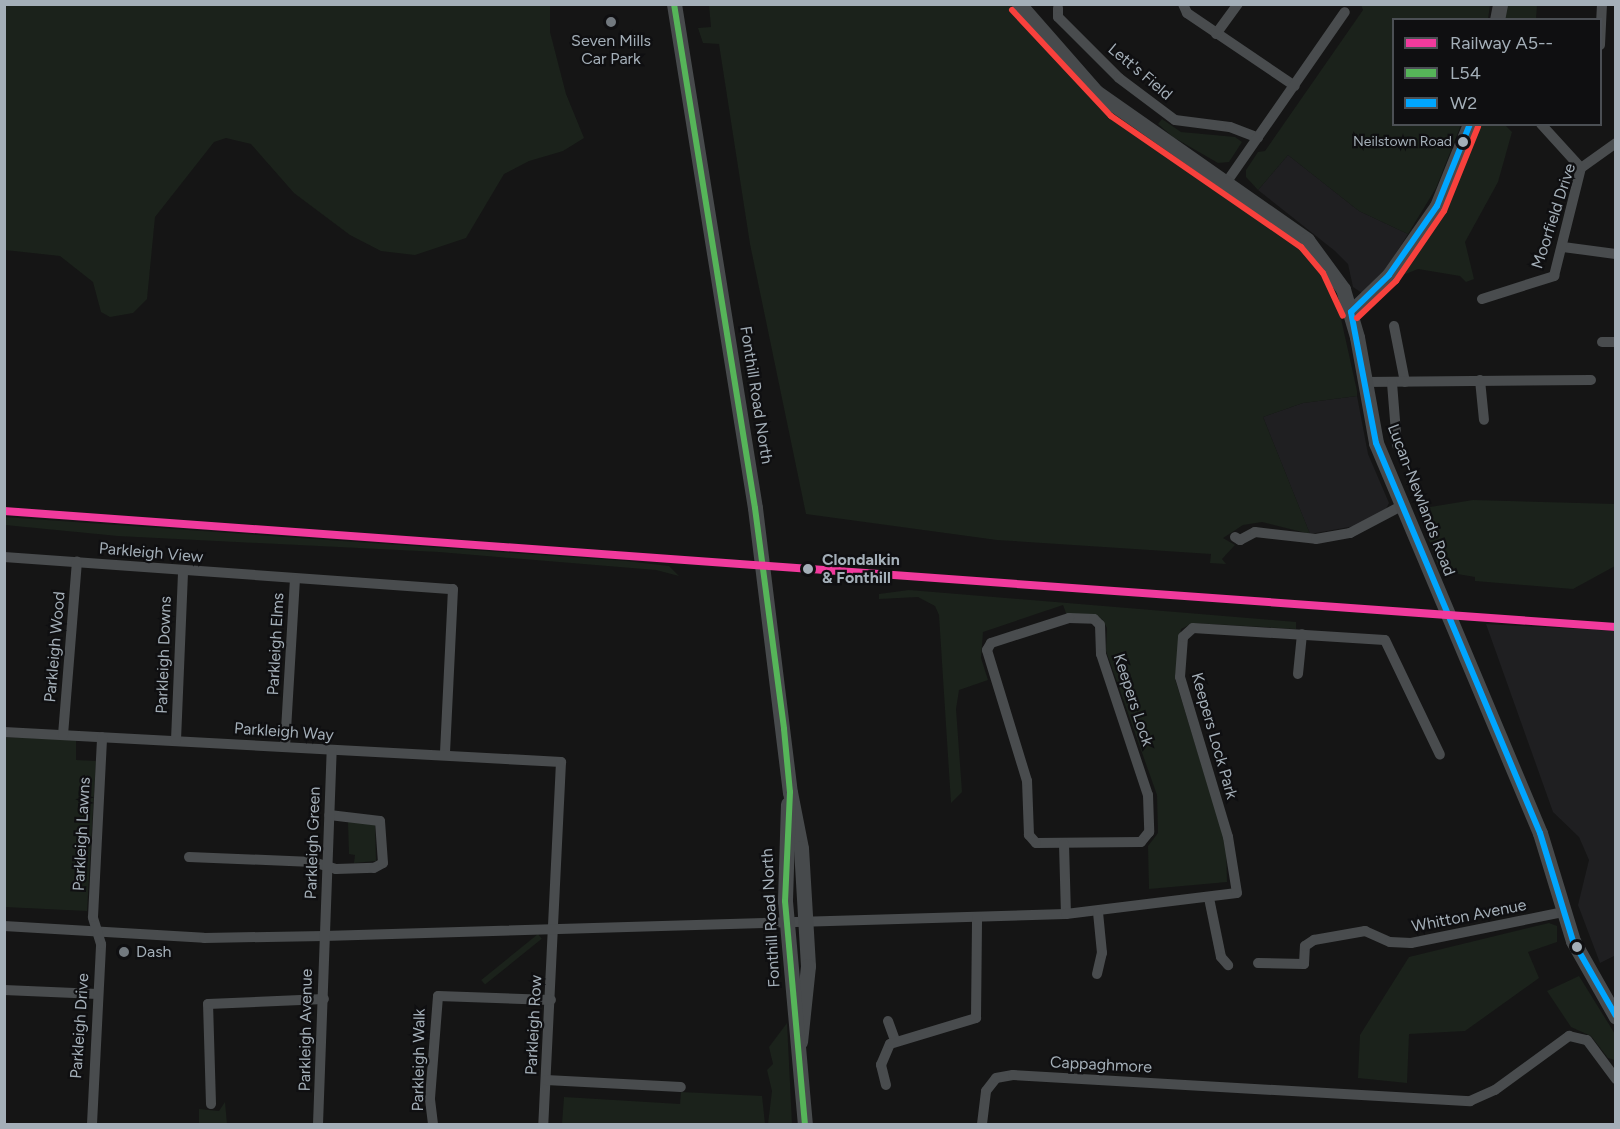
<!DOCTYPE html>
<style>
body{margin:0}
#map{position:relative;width:1620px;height:1129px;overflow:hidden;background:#151515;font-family:Figtree,sans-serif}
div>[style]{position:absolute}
.built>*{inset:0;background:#1f1f21}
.green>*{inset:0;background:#1b221b;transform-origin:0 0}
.street>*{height:10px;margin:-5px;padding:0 5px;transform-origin:5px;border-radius:5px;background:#494c4e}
.secondary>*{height:15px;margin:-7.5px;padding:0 7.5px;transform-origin:7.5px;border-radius:7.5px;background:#474a4c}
.bus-1>*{height:6px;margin:-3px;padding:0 3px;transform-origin:3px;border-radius:3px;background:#56b559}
.bus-2>*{height:6px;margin:-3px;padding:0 3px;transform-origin:3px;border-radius:3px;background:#00a6ff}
.bus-3>*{height:6px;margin:-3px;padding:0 3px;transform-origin:3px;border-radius:3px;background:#f8403c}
.rail-1>*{height:8px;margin:-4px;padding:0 4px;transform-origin:4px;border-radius:4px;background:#f13a9d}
.dots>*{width:16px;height:16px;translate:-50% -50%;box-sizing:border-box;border:3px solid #0f0f11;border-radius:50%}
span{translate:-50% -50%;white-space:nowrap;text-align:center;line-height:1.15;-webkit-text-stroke:4.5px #0f0f11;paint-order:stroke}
.bus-label{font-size:14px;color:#a4afb8}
.right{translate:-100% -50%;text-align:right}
.poi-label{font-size:16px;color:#a4afb8}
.left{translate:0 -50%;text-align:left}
.street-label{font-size:16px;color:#a4afb8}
.stop-label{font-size:16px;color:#a4afb8;font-weight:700}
.frame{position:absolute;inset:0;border:6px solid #a4afb8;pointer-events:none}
.legend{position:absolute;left:1392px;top:18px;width:210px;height:108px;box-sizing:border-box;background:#0f0f11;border:2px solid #4b4f54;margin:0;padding:8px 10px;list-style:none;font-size:18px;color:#a4afb8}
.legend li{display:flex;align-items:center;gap:12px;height:30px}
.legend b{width:30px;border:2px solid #4b4f54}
</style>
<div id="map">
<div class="built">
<i style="clip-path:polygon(1288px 155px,1359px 211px,1408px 234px,1384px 272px,1362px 293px,1353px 287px,1348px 264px,1335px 251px,1258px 190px)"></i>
<i style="clip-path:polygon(1357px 396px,1368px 454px,1389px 503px,1386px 509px,1355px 526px,1310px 534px,1263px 417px,1303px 403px)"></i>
<i style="clip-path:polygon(1486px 624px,1615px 631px,1616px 955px,1600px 963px,1578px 905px,1589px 860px,1579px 837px,1553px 812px)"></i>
</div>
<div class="green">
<i style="clip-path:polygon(4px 5px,550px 5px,550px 32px,566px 94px,584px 138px,563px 151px,529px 161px,504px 174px,466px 238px,415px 255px,381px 251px,350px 235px,294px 193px,251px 144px,226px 138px,214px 142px,155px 217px,147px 299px,133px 313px,110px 317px,101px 312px,93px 282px,60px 256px,5px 250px)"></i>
<i style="clip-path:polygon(709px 5px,1010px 5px,1115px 118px,1305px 249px,1328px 279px,1338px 305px,1357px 391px,1357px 396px,1303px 403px,1263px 417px,1310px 534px,1262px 522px,1243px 525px,1223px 538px,1235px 545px,1222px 559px,1226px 564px,1210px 563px,1211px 554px,997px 540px,806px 514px,750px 244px,719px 44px,703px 43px,698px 28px,711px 27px)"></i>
<i style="clip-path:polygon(1361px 5px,1490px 5px,1488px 19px,1394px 20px,1394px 124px,1461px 125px,1436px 188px,1408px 234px,1359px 211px,1288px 155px,1258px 190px,1246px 177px,1246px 170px,1258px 152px,1265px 151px,1363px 10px)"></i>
<i style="clip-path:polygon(1507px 5px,1537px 5px,1536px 19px,1504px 20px)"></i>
<i style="clip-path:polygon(1162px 119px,1181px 132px,1235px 137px,1242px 142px,1229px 162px,1218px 163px,1173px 137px,1158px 124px)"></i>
<i style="clip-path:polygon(1478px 125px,1505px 125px,1512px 132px,1498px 182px,1465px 242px,1474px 279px,1466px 282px,1460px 276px,1418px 269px,1398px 277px,1446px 201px)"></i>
<i style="clip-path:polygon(1473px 500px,1615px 504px,1615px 566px,1573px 589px,1475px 581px,1475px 577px,1440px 571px,1418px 509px)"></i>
<i style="clip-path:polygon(4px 517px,626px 561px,669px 566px,679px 576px,656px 570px,439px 552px,118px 536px,5px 525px)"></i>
<i style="clip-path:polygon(909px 590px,1296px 622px,1296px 629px,1193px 623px,1181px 629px,1175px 679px,1226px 844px,1227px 882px,1149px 889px,1148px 846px,1158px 833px,1157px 795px,1106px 651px,1107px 628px,1102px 619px,1066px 613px,1063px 605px,983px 632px,981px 658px,988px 680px,959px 690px,956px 709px,962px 792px,951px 803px,939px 615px,935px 606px,918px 597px,879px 599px,879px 594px)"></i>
<i style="clip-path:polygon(4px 737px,76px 740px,76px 760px,96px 761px,87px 911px,5px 907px)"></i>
<i style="clip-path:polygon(348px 822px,375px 824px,376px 861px,354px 863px,355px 855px,349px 854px)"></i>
<i style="clip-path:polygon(1549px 923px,1557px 926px,1557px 942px,1528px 952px,1539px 978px,1465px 1031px,1409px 1034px,1407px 1083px,1358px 1078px,1360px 1035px,1409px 957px)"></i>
<i style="left:538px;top:934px;width:6px;height:73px;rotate:51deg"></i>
<i style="clip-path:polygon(1579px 976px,1615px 1034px,1615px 1060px,1608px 1058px,1591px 1036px,1571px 1027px,1547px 991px)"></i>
<i style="clip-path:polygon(787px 1023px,792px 1124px,768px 1124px,772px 1091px,767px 1070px,773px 1064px,769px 1047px)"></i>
<i style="clip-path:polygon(681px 1092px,762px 1096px,765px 1124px,562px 1124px,564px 1097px,680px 1104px)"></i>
<i style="clip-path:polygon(225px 1102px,227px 1124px,199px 1124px,199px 1109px,219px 1111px)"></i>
</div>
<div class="street">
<i style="left:1183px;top:4px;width:10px;rotate:66deg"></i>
<i style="left:1187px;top:13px;width:130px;rotate:34.1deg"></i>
<i style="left:1058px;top:8px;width:9px;rotate:90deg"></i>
<i style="left:1058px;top:17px;width:86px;rotate:45deg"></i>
<i style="left:1119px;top:78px;width:70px;rotate:36.9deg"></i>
<i style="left:1175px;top:120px;width:55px;rotate:7.3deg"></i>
<i style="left:1230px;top:127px;width:30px;rotate:21deg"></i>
<i style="left:1216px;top:34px;width:37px;rotate:-54deg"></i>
<i style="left:1600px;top:45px;width:41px;rotate:-87.2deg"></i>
<i style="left:1541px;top:124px;width:59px;rotate:47.7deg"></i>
<i style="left:1226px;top:183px;width:208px;rotate:-55.2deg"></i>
<i style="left:1563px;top:247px;width:53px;rotate:7.5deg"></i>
<i style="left:1482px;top:299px;width:76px;rotate:-17.7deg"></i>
<i style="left:1554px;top:276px;width:111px;rotate:-76deg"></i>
<i style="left:1581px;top:168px;width:43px;rotate:-35.5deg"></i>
<i style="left:1394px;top:326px;width:57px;rotate:78.9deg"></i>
<i style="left:1602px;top:342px;width:14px"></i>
<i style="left:1480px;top:380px;width:40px;rotate:84.3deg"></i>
<i style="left:1364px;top:382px;width:227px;rotate:-0.5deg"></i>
<i style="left:1392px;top:383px;width:62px;rotate:85.4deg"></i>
<i style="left:1235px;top:537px;width:6px;rotate:31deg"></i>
<i style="left:1240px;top:540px;width:17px;rotate:-28deg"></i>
<i style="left:1255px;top:532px;width:61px;rotate:6.5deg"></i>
<i style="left:1316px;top:539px;width:35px;rotate:-10deg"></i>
<i style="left:1350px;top:533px;width:60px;rotate:-27.8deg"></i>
<i style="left:4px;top:557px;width:450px;rotate:4.1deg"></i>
<i style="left:453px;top:589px;width:166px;rotate:92.8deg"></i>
<i style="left:1069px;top:618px;width:25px;rotate:2deg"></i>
<i style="left:1094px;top:619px;width:8px;rotate:45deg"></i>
<i style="left:1100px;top:625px;width:29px;rotate:88deg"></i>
<i style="left:1101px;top:654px;width:149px;rotate:71.6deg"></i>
<i style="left:1148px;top:795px;width:37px;rotate:88deg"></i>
<i style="left:1149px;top:832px;width:13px;rotate:129deg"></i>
<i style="left:1141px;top:842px;width:105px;rotate:179.5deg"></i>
<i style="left:1036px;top:843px;width:11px;rotate:-131deg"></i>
<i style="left:1029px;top:835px;width:54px;rotate:-92.1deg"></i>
<i style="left:1027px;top:781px;width:137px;rotate:-107deg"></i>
<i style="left:987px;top:650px;width:8px;rotate:-60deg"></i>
<i style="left:991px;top:643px;width:82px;rotate:-17.8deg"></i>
<i style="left:1298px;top:674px;width:40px;rotate:-84.3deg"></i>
<i style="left:4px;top:732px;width:558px;rotate:3.08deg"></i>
<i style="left:561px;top:762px;width:362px;rotate:92.8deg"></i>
<i style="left:63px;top:735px;width:174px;rotate:-85.4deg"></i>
<i style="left:176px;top:740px;width:169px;rotate:-87.6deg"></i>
<i style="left:285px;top:747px;width:168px;rotate:-86.6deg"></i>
<i style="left:1064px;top:844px;width:70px;rotate:88.4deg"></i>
<i style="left:189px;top:857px;width:124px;rotate:2.3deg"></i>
<i style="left:313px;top:862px;width:24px;rotate:17deg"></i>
<i style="left:336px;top:869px;width:38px;rotate:-2deg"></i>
<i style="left:374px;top:868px;width:10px;rotate:-29deg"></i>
<i style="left:383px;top:863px;width:42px;rotate:-94.1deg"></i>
<i style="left:380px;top:821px;width:51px;rotate:-173.3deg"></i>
<i style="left:1209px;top:898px;width:60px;rotate:78.5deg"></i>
<i style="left:1221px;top:957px;width:11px;rotate:49deg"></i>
<i style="left:4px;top:926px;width:200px;rotate:3.4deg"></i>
<i style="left:204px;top:938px;width:120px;rotate:-1deg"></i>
<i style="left:324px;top:936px;width:742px;rotate:-1.7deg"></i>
<i style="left:1066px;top:914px;width:172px;rotate:-7deg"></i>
<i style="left:1237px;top:893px;width:57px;rotate:-99.1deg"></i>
<i style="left:1228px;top:837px;width:167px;rotate:-106.7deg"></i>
<i style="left:1180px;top:677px;width:40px;rotate:-85.7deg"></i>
<i style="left:1183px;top:637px;width:13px;rotate:-42deg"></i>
<i style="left:1193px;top:628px;width:192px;rotate:3.6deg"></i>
<i style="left:1385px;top:640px;width:127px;rotate:64.4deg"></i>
<i style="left:1258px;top:963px;width:46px;rotate:1.2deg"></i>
<i style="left:1304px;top:964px;width:18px;rotate:-87deg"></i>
<i style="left:1305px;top:946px;width:11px;rotate:-34deg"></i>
<i style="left:1314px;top:940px;width:52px;rotate:-10deg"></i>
<i style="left:1365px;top:931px;width:27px;rotate:24deg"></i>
<i style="left:1390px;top:942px;width:21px;rotate:3deg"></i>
<i style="left:1411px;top:943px;width:156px;rotate:-11.5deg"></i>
<i style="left:1097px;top:974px;width:22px;rotate:-77deg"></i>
<i style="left:1102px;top:953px;width:41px;rotate:-95.6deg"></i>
<i style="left:4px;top:990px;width:94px;rotate:2.4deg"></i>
<i style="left:888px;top:1021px;width:20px;rotate:70deg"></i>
<i style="left:546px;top:1080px;width:135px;rotate:3deg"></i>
<i style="left:886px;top:1085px;width:21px;rotate:-104deg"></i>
<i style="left:881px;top:1065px;width:23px;rotate:-67deg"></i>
<i style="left:890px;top:1044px;width:90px;rotate:-16.8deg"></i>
<i style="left:976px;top:1018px;width:101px;rotate:-89.4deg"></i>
<i style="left:211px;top:1104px;width:100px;rotate:-91.7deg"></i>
<i style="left:208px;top:1004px;width:116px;rotate:-2.5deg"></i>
<i style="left:92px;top:1124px;width:180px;rotate:-87.1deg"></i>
<i style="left:101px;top:944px;width:28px;rotate:-107deg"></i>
<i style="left:93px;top:917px;width:180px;rotate:-87.1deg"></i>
<i style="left:318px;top:1124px;width:374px;rotate:-87.9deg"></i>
<i style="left:433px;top:1124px;width:26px;rotate:-97deg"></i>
<i style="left:430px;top:1098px;width:102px;rotate:-85.5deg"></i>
<i style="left:438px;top:996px;width:113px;rotate:2deg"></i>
<i style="left:982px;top:1124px;width:33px;rotate:-83deg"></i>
<i style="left:986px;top:1091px;width:16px;rotate:-52deg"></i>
<i style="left:996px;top:1078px;width:17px;rotate:-10deg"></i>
<i style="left:1013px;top:1075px;width:458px;rotate:3.3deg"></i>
<i style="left:1470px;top:1101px;width:27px;rotate:-24deg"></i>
<i style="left:1495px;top:1090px;width:92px;rotate:-36.1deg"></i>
<i style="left:1569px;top:1036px;width:18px;rotate:13deg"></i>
<i style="left:1587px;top:1040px;width:49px;rotate:53.4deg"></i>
</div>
<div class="secondary">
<i style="left:674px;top:4px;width:510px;rotate:80.87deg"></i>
<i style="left:755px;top:508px;width:286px;rotate:83deg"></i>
<i style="left:790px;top:792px;width:57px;rotate:78.9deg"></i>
<i style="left:801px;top:848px;width:118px;rotate:86.6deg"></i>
<i style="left:808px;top:966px;width:76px;rotate:96deg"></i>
<i style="left:1019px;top:4px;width:117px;rotate:48.8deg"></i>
<i style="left:1096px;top:92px;width:258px;rotate:35deg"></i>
<i style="left:1307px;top:240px;width:61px;rotate:53.7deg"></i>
<i style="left:1343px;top:289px;width:50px;rotate:73.7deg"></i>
<i style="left:1357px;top:337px;width:108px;rotate:79.8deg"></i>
<i style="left:1376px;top:443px;width:423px;rotate:67.2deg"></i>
<i style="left:1540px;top:833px;width:113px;rotate:73deg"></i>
<i style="left:1573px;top:941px;width:87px;rotate:60.5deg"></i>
<i style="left:1497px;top:20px;width:16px;rotate:-79deg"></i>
<i style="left:1351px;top:312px;width:53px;rotate:-44.2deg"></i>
<i style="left:1389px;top:275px;width:84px;rotate:-55.2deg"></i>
<i style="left:1437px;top:206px;width:88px;rotate:-68.1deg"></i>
<i style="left:788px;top:804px;width:97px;rotate:91.8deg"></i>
<i style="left:785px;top:901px;width:224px;rotate:84.9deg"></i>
</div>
<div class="bus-1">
<i style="left:674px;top:4px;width:510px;rotate:80.87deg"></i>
<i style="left:755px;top:508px;width:223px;rotate:82.5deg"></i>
<i style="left:784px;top:729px;width:63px;rotate:84.6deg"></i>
<i style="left:790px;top:792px;width:109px;rotate:92.6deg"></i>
<i style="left:785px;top:901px;width:224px;rotate:84.9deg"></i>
</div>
<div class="bus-2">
<i style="left:1351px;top:312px;width:133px;rotate:79.2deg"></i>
<i style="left:1376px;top:443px;width:423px;rotate:67.2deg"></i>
<i style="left:1540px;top:833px;width:113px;rotate:73deg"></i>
<i style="left:1573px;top:941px;width:86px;rotate:60.2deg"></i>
<i style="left:1351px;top:312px;width:53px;rotate:-44.2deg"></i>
<i style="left:1389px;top:275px;width:84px;rotate:-55.2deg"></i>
<i style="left:1437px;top:206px;width:88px;rotate:-68.1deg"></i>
</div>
<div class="bus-3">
<i style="left:1012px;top:10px;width:145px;rotate:47deg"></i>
<i style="left:1111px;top:116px;width:231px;rotate:34.6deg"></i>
<i style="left:1301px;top:247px;width:34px;rotate:50deg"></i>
<i style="left:1323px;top:273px;width:47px;rotate:65.1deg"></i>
<i style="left:1357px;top:318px;width:54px;rotate:-43.5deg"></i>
<i style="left:1396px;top:281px;width:85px;rotate:-55.6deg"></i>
<i style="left:1444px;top:211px;width:91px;rotate:-68deg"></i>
</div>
<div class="rail-1">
<i style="left:4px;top:511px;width:1616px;rotate:4.12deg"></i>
</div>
<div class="dots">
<i style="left:611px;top:22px;background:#72797f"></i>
<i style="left:1463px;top:142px;background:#a4afb8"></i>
<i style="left:808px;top:569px;background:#a4afb8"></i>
<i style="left:1577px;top:947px;background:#a4afb8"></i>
<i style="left:124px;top:952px;background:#72797f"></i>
</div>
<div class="bus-label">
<span class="right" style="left:1452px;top:142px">Neilstown Road</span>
</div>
<div class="poi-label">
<span style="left:611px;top:50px">Seven Mills<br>Car Park</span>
<span class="left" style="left:136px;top:952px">Dash</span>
</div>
<div class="street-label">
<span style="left:1140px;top:72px;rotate:40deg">Lett's Field</span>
<span style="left:1554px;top:216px;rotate:-72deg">Moorfield Drive</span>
<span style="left:756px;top:395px;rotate:81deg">Fonthill Road North</span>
<span style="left:1421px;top:500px;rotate:69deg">Lucan-Newlands Road</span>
<span style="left:151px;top:553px;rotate:5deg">Parkleigh View</span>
<span style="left:276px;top:644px;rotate:-87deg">Parkleigh Elms</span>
<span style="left:55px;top:647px;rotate:-85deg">Parkleigh Wood</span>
<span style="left:164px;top:655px;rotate:-88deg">Parkleigh Downs</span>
<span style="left:1133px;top:700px;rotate:72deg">Keepers Lock</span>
<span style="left:284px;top:732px;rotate:4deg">Parkleigh Way</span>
<span style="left:1214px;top:736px;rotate:74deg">Keepers Lock Park</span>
<span style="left:82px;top:834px;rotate:-87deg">Parkleigh Lawns</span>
<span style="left:313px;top:843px;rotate:-88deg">Parkleigh Green</span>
<span style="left:1469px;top:916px;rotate:-11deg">Whitton Avenue</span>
<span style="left:771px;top:918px;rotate:-93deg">Fonthill Road North</span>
<span style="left:534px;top:1025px;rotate:-87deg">Parkleigh Row</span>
<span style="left:80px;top:1026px;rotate:-86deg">Parkleigh Drive</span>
<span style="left:306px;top:1030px;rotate:-89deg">Parkleigh Avenue</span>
<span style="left:419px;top:1060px;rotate:-89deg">Parkleigh Walk</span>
<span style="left:1101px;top:1065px;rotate:3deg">Cappaghmore</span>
</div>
<div class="stop-label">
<span class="left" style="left:822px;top:569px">Clondalkin<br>&amp; Fonthill</span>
</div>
<div class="frame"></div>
<ul class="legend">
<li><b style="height:8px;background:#f13a9d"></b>Railway A5--</li>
<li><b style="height:8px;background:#56b559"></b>L54</li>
<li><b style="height:8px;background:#00a6ff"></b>W2</li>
</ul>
</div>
